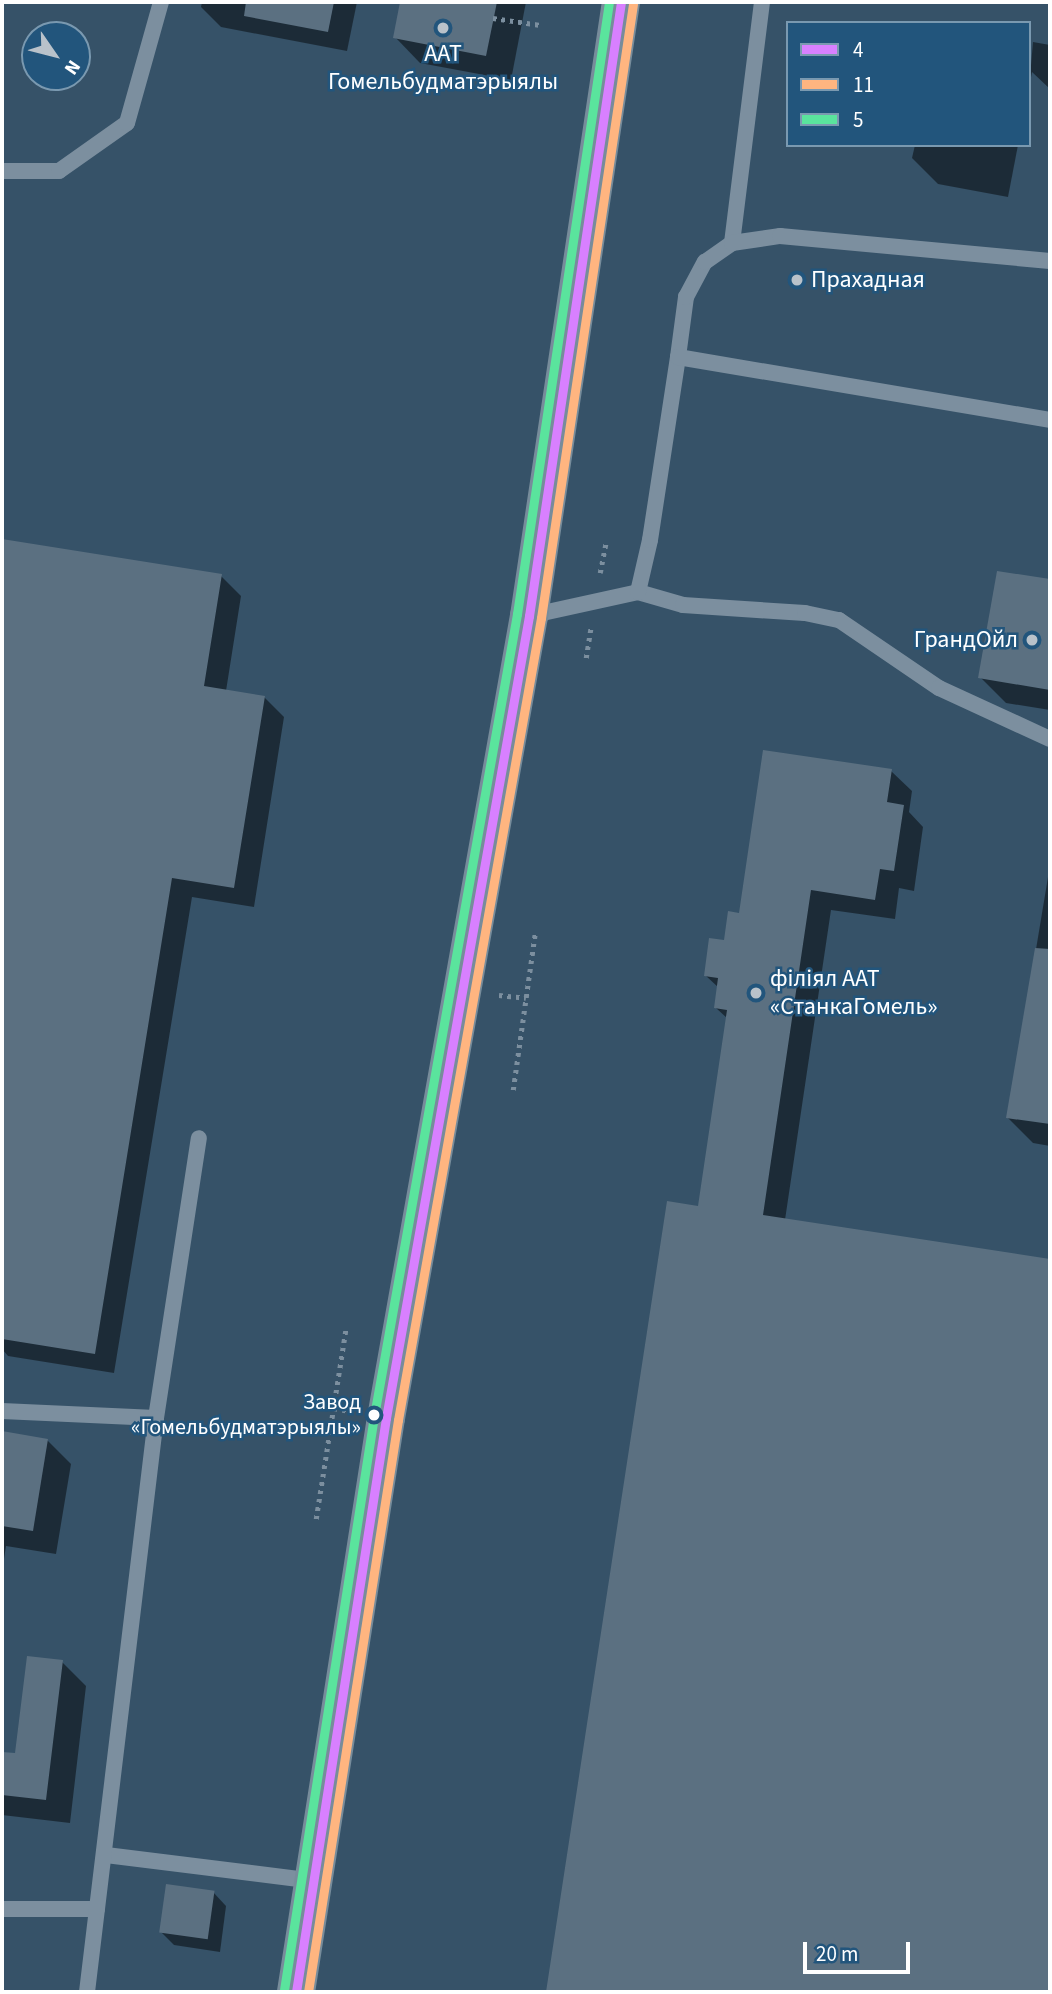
<!DOCTYPE html>
<meta charset="utf-8">
<style>
body{margin:0}
#map{position:relative;width:1052px;height:1994px;overflow:hidden;background:#365268;font-family:"Source Sans 3",sans-serif}
div>[style]{position:absolute}
.shadow>*{inset:0;background:#0007}
.building>*{inset:0;background:#5b7081;transform-origin:0 0}
.path>*{height:4.5px;margin-top:-2.25px;transform-origin:0;background:repeating-linear-gradient(90deg,#7c8f9f 0 3.5px,transparent 0 8.5px)}
.lane>*{height:16px;margin:-8px;padding:0 8px;transform-origin:8px;border-radius:8px;background:#7c8f9f}
.secondary>*{height:38px;margin:-19px;padding:0 19px;transform-origin:19px;border-radius:19px;background:#778c9b}
.bus-1>*{height:9px;margin:-4.5px;padding:0 4.5px;transform-origin:4.5px;border-radius:4.5px;background:#d880ff}
.bus-2>*{height:9px;margin:-4.5px;padding:0 4.5px;transform-origin:4.5px;border-radius:4.5px;background:#ffb580}
.bus-3>*{height:9px;margin:-4.5px;padding:0 4.5px;transform-origin:4.5px;border-radius:4.5px;background:#5ae49d}
.dots>*{width:19px;height:19px;translate:-50% -50%;box-sizing:border-box;border:4px solid #22557c;border-radius:50%}
span{translate:-50% -50%;white-space:nowrap;text-align:center;line-height:1.15;-webkit-text-stroke:5px #22557c;paint-order:stroke}
.bus-label{font-size:22px;color:#fff}
.right{translate:-100% -50%;text-align:right}
.poi-label{font-size:24px;color:#fff}
.left{translate:0 -50%;text-align:left}
.frame{position:absolute;inset:0;border:4px solid #fff;pointer-events:none}
.legend{position:absolute;left:786px;top:21px;width:245px;height:126px;box-sizing:border-box;background:#22557c;border:2px solid #7a99b0;margin:0;padding:9px 12px;list-style:none;font-size:21px;color:#fff}
.legend li{display:flex;align-items:center;gap:14px;height:35px}
.legend b{width:35px;border:2px solid #7a99b0}
.north{position:absolute;left:21px;top:21px;width:70px;height:70px;box-sizing:border-box;background:#22557c;border:2px solid #7a99b0;border-radius:50%;rotate:125deg;font-size:19px;font-weight:700;line-height:28px;text-align:center;color:#fff}
.north::after{content:'';display:block;margin:auto;width:24px;height:32px;background:#b9c2ca;clip-path:polygon(50% 0,100% 100%,50% 72%,0 100%)}
.scale{position:absolute;left:803px;top:1942px;width:107px;height:32px;box-sizing:border-box;border:4px solid #fff;border-top:0;padding-left:9px;font-size:21px;line-height:24px;white-space:nowrap;color:#fff;-webkit-text-stroke:5px #22557c;paint-order:stroke}
</style>
<div id="map">
<div class="shadow">
<i style="clip-path:polygon(202px 2px,357px 2px,347px 51px,221px 27px,201px 7px)"></i>
<i style="clip-path:polygon(402px 2px,526px 2px,511px 80px,420px 63px,395px 37px)"></i>
<i style="clip-path:polygon(1033px 42px,1050px 45px,1050px 89px,1032px 72px,1029px 88px)"></i>
<i style="clip-path:polygon(915px 145px,1018px 145px,1008px 197px,938px 184px,912px 158px)"></i>
<i style="clip-path:polygon(2px 541px,221px 576px,241px 596px,226px 691px,264px 697px,284px 717px,254px 907px,192px 897px,114px 1373px,8px 1356px,2px 1349px)"></i>
<i style="clip-path:polygon(998px 573px,1050px 581px,1050px 710px,1006px 703px,980px 677px)"></i>
<i style="clip-path:polygon(891px 771px,912px 791px,909px 812px,923px 827px,914px 891px,899px 888px,895px 919px,831px 910px,785px 1220px,1050px 1261px,1050px 1992px,548px 1992px,669px 1203px,700px 1208px,728px 1019px,716px 1008px,719px 988px,705px 975px,740px 915px)"></i>
<i style="clip-path:polygon(1050px 865px,1050px 1146px,1033px 1143px,1008px 1118px)"></i>
<i style="clip-path:polygon(2px 1433px,47px 1440px,71px 1464px,56px 1554px,6px 1546px,2px 1572px)"></i>
<i style="clip-path:polygon(62px 1662px,86px 1686px,70px 1823px,2px 1815px,2px 1753px,17px 1755px)"></i>
<i style="clip-path:polygon(213px 1892px,226px 1906px,220px 1952px,174px 1945px,160px 1931px)"></i>
</div>
<div class="building">
<i style="clip-path:polygon(246px 2px,334px 2px,328px 32px,244px 16px)"></i>
<i style="clip-path:polygon(400px 2px,497px 2px,486px 56px,393px 38px)"></i>
<i style="clip-path:polygon(2px 539px,222px 574px,204px 686px,265px 696px,234px 888px,172px 878px,95px 1354px,2px 1339px)"></i>
<i style="clip-path:polygon(997px 571px,1050px 579px,1050px 690px,978px 678px)"></i>
<i style="clip-path:polygon(763px 750px,892px 769px,887px 802px,904px 805px,894px 871px,880px 869px,875px 900px,811px 890px,763px 1215px,1050px 1259px,1050px 1992px,546px 1992px,667px 1201px,698px 1206px,727px 1010px,714px 1008px,718px 978px,704px 976px,709px 938px,724px 940px,728px 911px,739px 913px)"></i>
<i style="clip-path:polygon(1035px 948px,1050px 949px,1050px 1124px,1006px 1118px)"></i>
<i style="clip-path:polygon(2px 1431px,48px 1439px,33px 1531px,2px 1526px)"></i>
<i style="clip-path:polygon(27px 1656px,63px 1660px,46px 1800px,2px 1795px,2px 1752px,15px 1753px)"></i>
<i style="left:166px;top:1884px;width:49px;height:49px;rotate:8deg"></i>
</div>
<div class="path">
<i style="left:493px;top:18px;width:48px;rotate:8.5deg"></i>
<i style="left:600px;top:573px;width:31px;rotate:-79deg"></i>
<i style="left:586px;top:658px;width:31px;rotate:-81deg"></i>
<i style="left:499px;top:995px;width:27px;rotate:6deg"></i>
<i style="left:513px;top:1090px;width:159px;rotate:-82deg"></i>
<i style="left:334px;top:1408px;width:16px;rotate:11deg"></i>
<i style="left:316px;top:1519px;width:194px;rotate:-81.1deg"></i>
</div>
<div class="lane">
<i style="left:2px;top:171px;width:57px"></i>
<i style="left:59px;top:171px;width:83px;rotate:-35.2deg"></i>
<i style="left:127px;top:123px;width:126px;rotate:-74.3deg"></i>
<i style="left:732px;top:243px;width:243px;rotate:-82.9deg"></i>
<i style="left:678px;top:357px;width:61px;rotate:-82.4deg"></i>
<i style="left:686px;top:297px;width:40px;rotate:-62deg"></i>
<i style="left:705px;top:262px;width:33px;rotate:-35deg"></i>
<i style="left:732px;top:243px;width:49px;rotate:-8.3deg"></i>
<i style="left:780px;top:236px;width:271px;rotate:5.3deg"></i>
<i style="left:638px;top:592px;width:47px;rotate:16.1deg"></i>
<i style="left:683px;top:605px;width:122px;rotate:3.8deg"></i>
<i style="left:805px;top:613px;width:35px;rotate:12deg"></i>
<i style="left:839px;top:620px;width:121px;rotate:34.2deg"></i>
<i style="left:939px;top:688px;width:122px;rotate:24.7deg"></i>
<i style="left:529px;top:616px;width:112px;rotate:-12.4deg"></i>
<i style="left:638px;top:592px;width:53px;rotate:-77deg"></i>
<i style="left:650px;top:540px;width:185px;rotate:-81.3deg"></i>
<i style="left:678px;top:357px;width:377px;rotate:9.6deg"></i>
<i style="left:2px;top:1411px;width:154px;rotate:2.6deg"></i>
<i style="left:156px;top:1418px;width:283px;rotate:-81.3deg"></i>
<i style="left:106px;top:1855px;width:210px;rotate:7.1deg"></i>
<i style="left:2px;top:1909px;width:95px"></i>
<i style="left:87px;top:1992px;width:578px;rotate:-83.15deg"></i>
</div>
<div class="secondary">
<i style="left:296px;top:1992px;width:581px;rotate:-81.09deg"></i>
<i style="left:386px;top:1418px;width:815px;rotate:-79.89deg"></i>
<i style="left:529px;top:616px;width:621px;rotate:-81.48deg"></i>
</div>
<div class="bus-1">
<i style="left:296px;top:1992px;width:581px;rotate:-81.09deg"></i>
<i style="left:386px;top:1418px;width:815px;rotate:-79.89deg"></i>
<i style="left:529px;top:616px;width:621px;rotate:-81.48deg"></i>
</div>
<div class="bus-2">
<i style="left:308px;top:1992px;width:579px;rotate:-81.06deg"></i>
<i style="left:398px;top:1420px;width:815px;rotate:-79.89deg"></i>
<i style="left:541px;top:618px;width:621px;rotate:-81.48deg"></i>
</div>
<div class="bus-3">
<i style="left:284px;top:1990px;width:581px;rotate:-81.09deg"></i>
<i style="left:374px;top:1416px;width:815px;rotate:-79.89deg"></i>
<i style="left:517px;top:614px;width:619px;rotate:-81.45deg"></i>
</div>
<div class="dots">
<i style="left:443px;top:28px;background:#b9c2ca"></i>
<i style="left:797px;top:280px;background:#b9c2ca"></i>
<i style="left:1032px;top:640px;background:#b9c2ca"></i>
<i style="left:756px;top:993px;background:#b9c2ca"></i>
<i style="left:374px;top:1415px;background:#fff"></i>
</div>
<div class="bus-label">
<span class="right" style="left:361px;top:1415px">Завод<br>«Гомельбудматэрыялы»</span>
</div>
<div class="poi-label">
<span style="left:443px;top:68px">ААТ<br>Гомельбудматэрыялы</span>
<span class="left" style="left:811px;top:280px">Прахадная</span>
<span class="right" style="left:1018px;top:640px">ГрандОйл</span>
<span class="left" style="left:770px;top:993px">філіял ААТ<br>«СтанкаГомель»</span>
</div>
<div class="frame"></div>
<ul class="legend">
<li><b style="height:9px;background:#d880ff"></b>4</li>
<li><b style="height:9px;background:#ffb580"></b>11</li>
<li><b style="height:9px;background:#5ae49d"></b>5</li>
</ul>
<div class="north">N</div>
<div class="scale">20 m</div>
</div>
